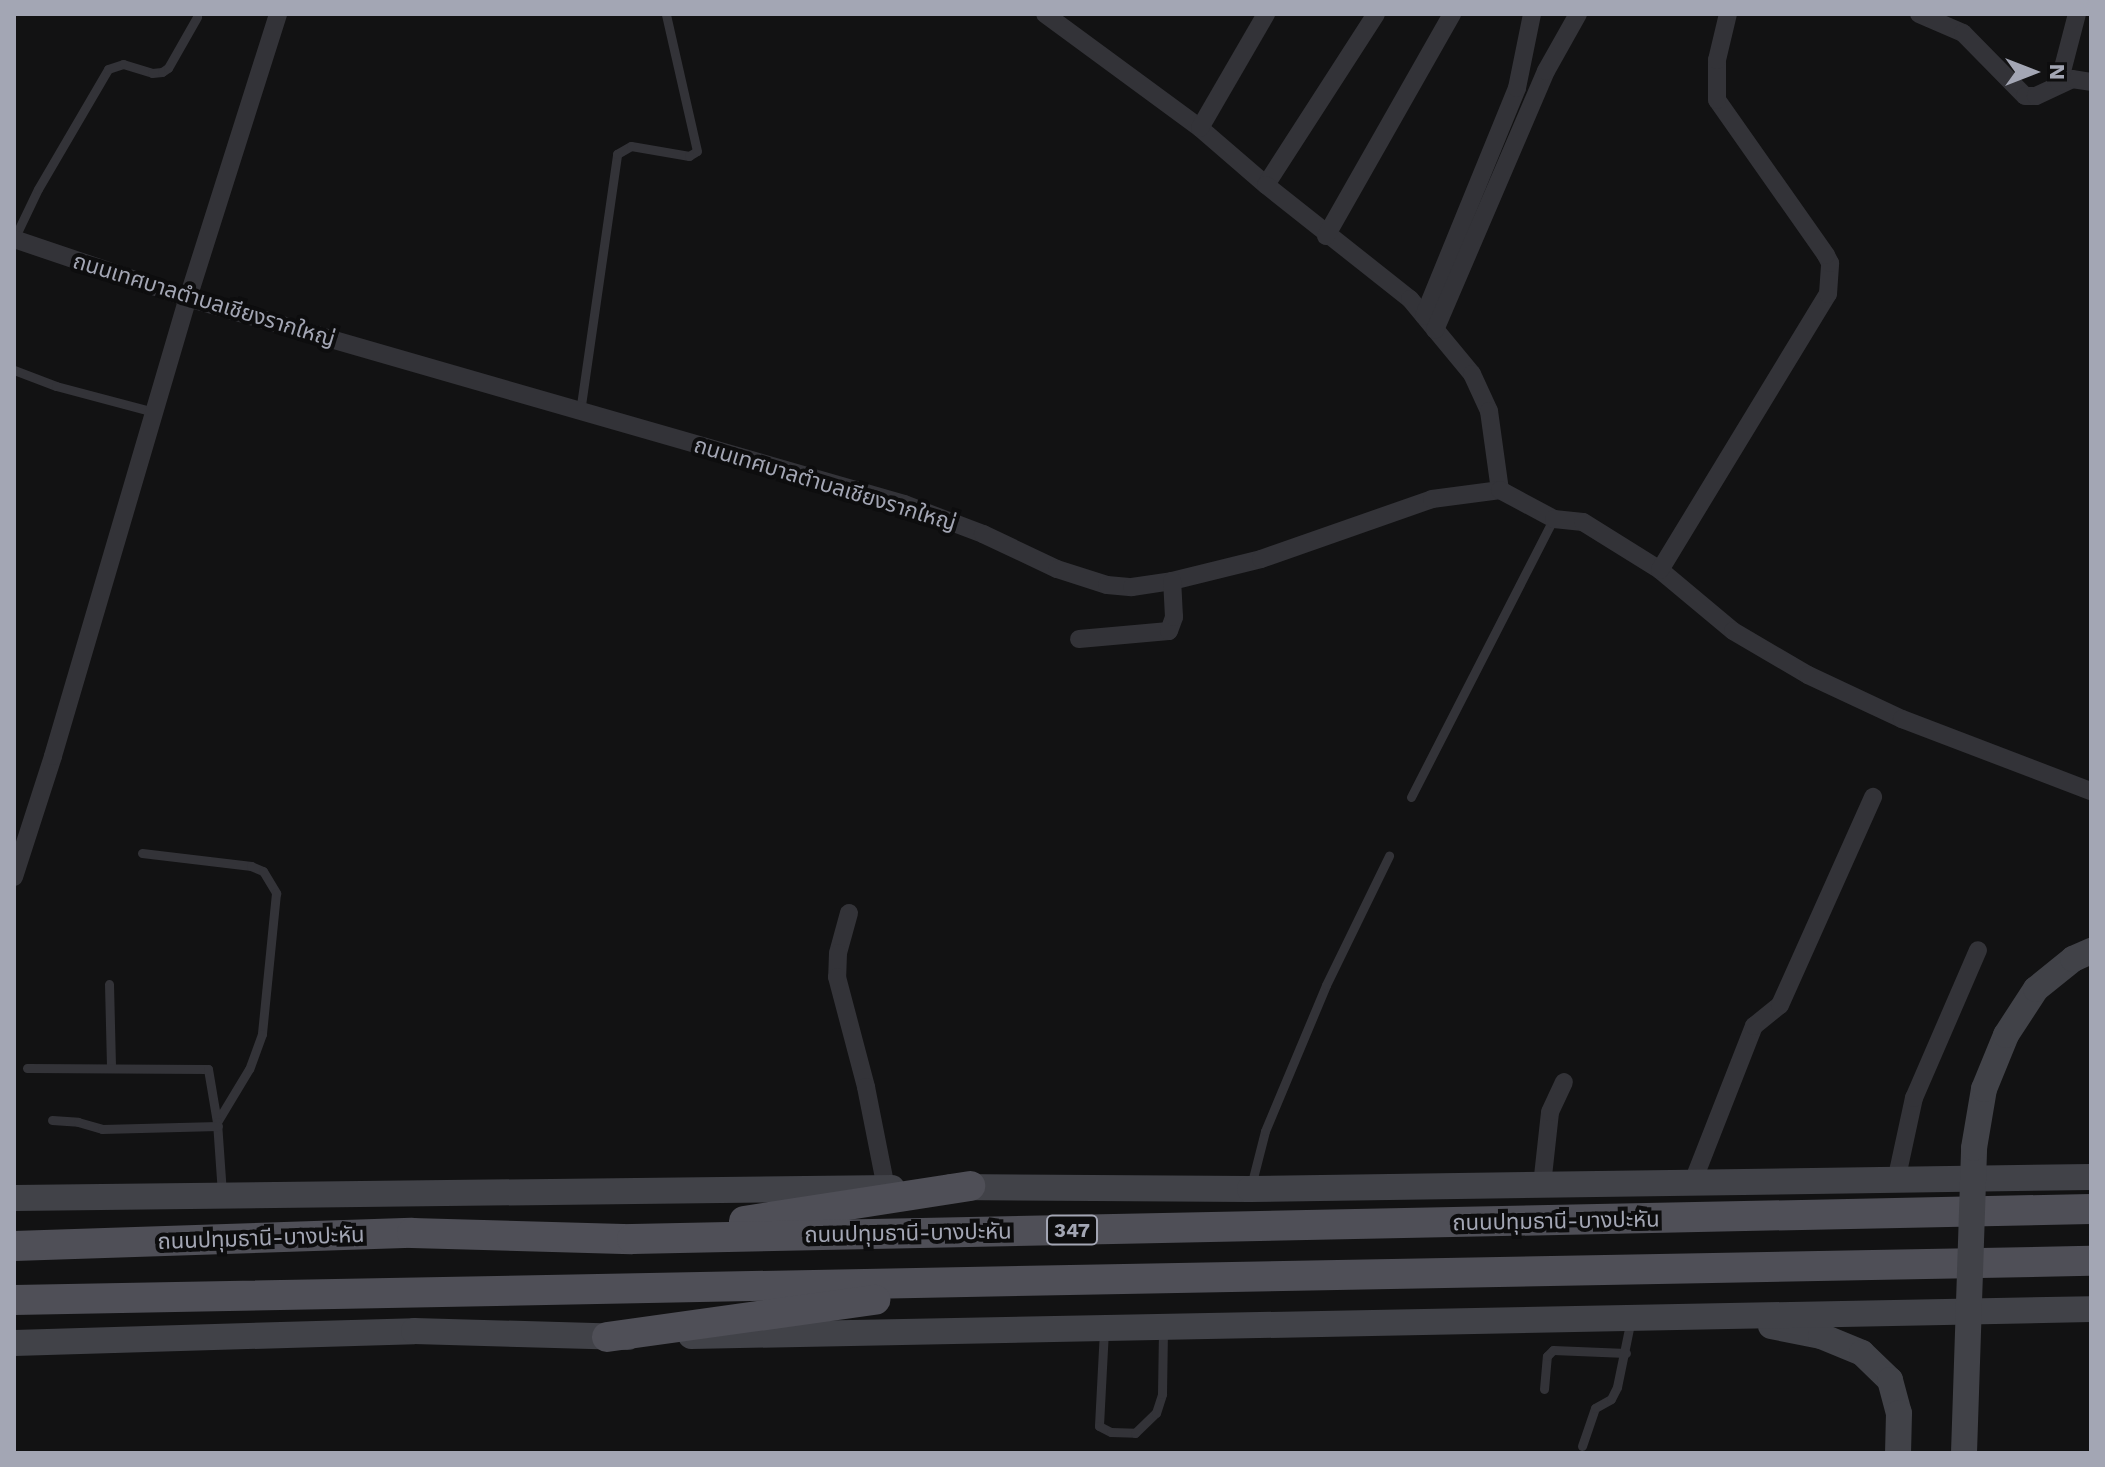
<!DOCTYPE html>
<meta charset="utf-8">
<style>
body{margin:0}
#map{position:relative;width:2105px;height:1467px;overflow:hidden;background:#121213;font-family:"Work Sans","Noto Sans Thai",sans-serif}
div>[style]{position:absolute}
.lane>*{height:9px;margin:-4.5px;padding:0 4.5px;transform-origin:4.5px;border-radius:4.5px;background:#333338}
.street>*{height:18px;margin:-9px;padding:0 9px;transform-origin:9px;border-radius:9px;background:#333338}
.secondary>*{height:26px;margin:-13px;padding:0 13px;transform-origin:13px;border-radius:13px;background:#414248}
.primary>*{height:30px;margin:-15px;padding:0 15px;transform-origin:15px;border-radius:15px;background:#4f4f57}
.secondary-bridge>*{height:26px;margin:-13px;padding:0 13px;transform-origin:13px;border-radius:13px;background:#414248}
span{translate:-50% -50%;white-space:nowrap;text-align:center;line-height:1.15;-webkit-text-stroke:8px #0d0d0e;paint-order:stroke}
.shield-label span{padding:2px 6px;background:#0d0d0e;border:2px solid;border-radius:6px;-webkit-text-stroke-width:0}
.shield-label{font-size:20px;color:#a3a6b4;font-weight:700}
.street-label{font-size:22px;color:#a3a6b4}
.frame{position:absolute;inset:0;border:16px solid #a3a6b4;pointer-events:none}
.north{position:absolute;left:1993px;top:32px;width:80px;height:80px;-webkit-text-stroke:6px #0d0d0e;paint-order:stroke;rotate:90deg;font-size:22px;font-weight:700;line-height:32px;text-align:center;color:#a3a6b4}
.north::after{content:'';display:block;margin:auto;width:28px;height:36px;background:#a3a6b4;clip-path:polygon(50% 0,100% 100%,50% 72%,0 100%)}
</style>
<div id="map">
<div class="lane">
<i style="left:14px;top:239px;width:55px;rotate:-64.4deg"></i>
<i style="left:38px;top:189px;width:139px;rotate:-59.7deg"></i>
<i style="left:108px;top:69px;width:16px;rotate:-18deg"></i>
<i style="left:123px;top:64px;width:30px;rotate:17deg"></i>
<i style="left:152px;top:73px;width:10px;rotate:-6deg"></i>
<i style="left:162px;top:72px;width:7px;rotate:-34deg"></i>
<i style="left:168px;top:68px;width:59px;rotate:-60.4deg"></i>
<i style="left:14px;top:370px;width:45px;rotate:20.9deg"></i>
<i style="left:56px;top:386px;width:101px;rotate:14.9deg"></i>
<i style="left:580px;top:412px;width:261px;rotate:-81.8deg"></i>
<i style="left:617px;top:154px;width:16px;rotate:-30deg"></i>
<i style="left:631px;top:146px;width:59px;rotate:9.8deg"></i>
<i style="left:689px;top:156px;width:9px;rotate:-32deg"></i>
<i style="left:697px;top:151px;width:140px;rotate:-102.8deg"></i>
<i style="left:1411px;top:797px;width:312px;rotate:-62.9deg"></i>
<i style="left:142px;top:853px;width:110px;rotate:6.8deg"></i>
<i style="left:251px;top:866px;width:13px;rotate:23deg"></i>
<i style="left:263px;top:871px;width:26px;rotate:59deg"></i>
<i style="left:276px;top:893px;width:142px;rotate:95.7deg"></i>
<i style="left:262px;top:1034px;width:37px;rotate:110deg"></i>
<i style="left:249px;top:1069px;width:62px;rotate:121.1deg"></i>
<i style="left:109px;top:984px;width:83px;rotate:88.6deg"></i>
<i style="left:27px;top:1068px;width:181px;rotate:0.3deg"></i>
<i style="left:208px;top:1069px;width:54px;rotate:80.4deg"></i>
<i style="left:217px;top:1122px;width:71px;rotate:86deg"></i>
<i style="left:52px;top:1120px;width:26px;rotate:4deg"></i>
<i style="left:78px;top:1122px;width:25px;rotate:16deg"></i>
<i style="left:102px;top:1129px;width:116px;rotate:-1.5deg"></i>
<i style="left:1251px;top:1186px;width:57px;rotate:-75.7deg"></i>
<i style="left:1265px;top:1131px;width:158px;rotate:-67.3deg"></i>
<i style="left:1326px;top:985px;width:144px;rotate:-64deg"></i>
<i style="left:1104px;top:1330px;width:96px;rotate:93deg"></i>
<i style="left:1099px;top:1426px;width:13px;rotate:27deg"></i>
<i style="left:1111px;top:1432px;width:24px;rotate:2deg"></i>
<i style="left:1135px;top:1433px;width:29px;rotate:-44deg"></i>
<i style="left:1156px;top:1413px;width:20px;rotate:-72deg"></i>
<i style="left:1162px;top:1394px;width:65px;rotate:-89.1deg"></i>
<i style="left:1544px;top:1389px;width:33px;rotate:-85deg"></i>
<i style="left:1547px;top:1356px;width:8px;rotate:-45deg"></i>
<i style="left:1553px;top:1350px;width:73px;rotate:2.4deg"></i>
<i style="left:1582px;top:1446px;width:40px;rotate:-71.1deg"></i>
<i style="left:1595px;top:1408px;width:18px;rotate:-29deg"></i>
<i style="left:1611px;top:1399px;width:13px;rotate:-63deg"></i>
<i style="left:1617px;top:1387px;width:69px;rotate:-78.4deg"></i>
</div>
<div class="street">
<i style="left:1045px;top:14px;width:192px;rotate:36.3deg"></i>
<i style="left:1200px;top:128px;width:87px;rotate:40.8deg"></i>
<i style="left:1376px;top:14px;width:203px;rotate:122.8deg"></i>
<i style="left:1266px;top:185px;width:184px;rotate:38.4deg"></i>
<i style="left:1410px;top:299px;width:97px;rotate:50.4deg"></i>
<i style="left:1472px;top:374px;width:41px;rotate:65.3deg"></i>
<i style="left:1489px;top:411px;width:80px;rotate:82.1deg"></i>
<i style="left:1919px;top:14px;width:48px;rotate:23.4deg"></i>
<i style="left:1963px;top:33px;width:88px;rotate:45.5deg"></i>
<i style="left:2025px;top:96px;width:11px"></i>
<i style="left:2036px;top:96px;width:40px;rotate:-25deg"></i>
<i style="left:2072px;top:79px;width:19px;rotate:9deg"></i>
<i style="left:2059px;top:83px;width:71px;rotate:-75.4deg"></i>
<i style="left:1200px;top:128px;width:132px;rotate:-59.9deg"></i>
<i style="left:1326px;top:236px;width:255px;rotate:-60.4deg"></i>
<i style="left:14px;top:239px;width:184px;rotate:18.7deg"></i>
<i style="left:188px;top:298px;width:745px;rotate:16.05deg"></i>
<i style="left:904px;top:504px;width:85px;rotate:20.8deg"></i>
<i style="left:983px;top:534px;width:82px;rotate:25.3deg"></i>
<i style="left:1057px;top:569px;width:52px;rotate:17.7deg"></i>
<i style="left:1107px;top:585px;width:25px;rotate:5deg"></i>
<i style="left:1132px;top:587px;width:40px;rotate:-8.5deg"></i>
<i style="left:1172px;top:581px;width:92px;rotate:-13.9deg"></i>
<i style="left:1261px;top:559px;width:181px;rotate:-19.3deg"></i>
<i style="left:1432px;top:499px;width:69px;rotate:-7.5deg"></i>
<i style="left:1500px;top:490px;width:61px;rotate:28.2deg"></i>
<i style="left:1554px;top:519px;width:29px;rotate:6deg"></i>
<i style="left:1583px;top:522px;width:91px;rotate:31.9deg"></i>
<i style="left:1660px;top:570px;width:95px;rotate:39.9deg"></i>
<i style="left:1733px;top:631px;width:87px;rotate:30.4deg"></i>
<i style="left:1808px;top:675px;width:104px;rotate:25.1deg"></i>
<i style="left:1902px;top:719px;width:202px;rotate:20.9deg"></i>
<i style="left:1424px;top:316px;width:246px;rotate:-67.8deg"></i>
<i style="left:1517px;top:88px;width:76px;rotate:-78.5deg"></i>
<i style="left:1435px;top:330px;width:282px;rotate:-66.8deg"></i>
<i style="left:1546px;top:71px;width:65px;rotate:-60.7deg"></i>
<i style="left:1660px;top:570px;width:323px;rotate:-58.7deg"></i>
<i style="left:1828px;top:294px;width:31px;rotate:-86deg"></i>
<i style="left:1830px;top:263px;width:9px;rotate:-117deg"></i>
<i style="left:1826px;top:255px;width:189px;rotate:-125.1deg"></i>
<i style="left:1717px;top:100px;width:40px;rotate:-90deg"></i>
<i style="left:1717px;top:60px;width:47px;rotate:-76.6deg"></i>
<i style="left:1079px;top:639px;width:90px;rotate:-5.1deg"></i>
<i style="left:1169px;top:631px;width:15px;rotate:-70deg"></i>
<i style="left:1174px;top:617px;width:36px;rotate:-93deg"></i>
<i style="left:14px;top:877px;width:127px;rotate:-72.1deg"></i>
<i style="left:53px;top:756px;width:477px;rotate:-73.6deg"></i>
<i style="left:188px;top:298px;width:298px;rotate:-72.4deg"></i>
<i style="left:849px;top:913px;width:41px;rotate:105.4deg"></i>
<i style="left:838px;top:953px;width:24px;rotate:92deg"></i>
<i style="left:837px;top:977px;width:114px;rotate:75.2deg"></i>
<i style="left:866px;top:1087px;width:103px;rotate:78.8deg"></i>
<i style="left:1896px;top:1181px;width:85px;rotate:-77.8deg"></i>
<i style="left:1914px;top:1098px;width:161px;rotate:-66.6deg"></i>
<i style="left:1692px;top:1184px;width:170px;rotate:-68.6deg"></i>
<i style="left:1754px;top:1026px;width:33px;rotate:-39deg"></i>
<i style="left:1780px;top:1005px;width:228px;rotate:-65.9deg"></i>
<i style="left:1542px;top:1185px;width:73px;rotate:-83.7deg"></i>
<i style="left:1550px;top:1112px;width:33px;rotate:-65deg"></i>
</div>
<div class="secondary">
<i style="left:951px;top:1187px;width:299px;rotate:0.4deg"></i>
<i style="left:1250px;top:1189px;width:841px;rotate:-0.82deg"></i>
<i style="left:14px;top:1198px;width:878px;rotate:-0.65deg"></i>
<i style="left:1771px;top:1326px;width:51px;rotate:11.3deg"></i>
<i style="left:1821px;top:1336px;width:44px;rotate:22.5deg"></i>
<i style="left:1862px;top:1353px;width:39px;rotate:44deg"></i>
<i style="left:1890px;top:1380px;width:34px;rotate:75deg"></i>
<i style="left:1899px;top:1413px;width:40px;rotate:91.4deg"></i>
<i style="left:691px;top:1336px;width:1400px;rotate:-1.1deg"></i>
<i style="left:14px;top:1343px;width:400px;rotate:-1.7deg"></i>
<i style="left:414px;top:1331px;width:214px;rotate:1.6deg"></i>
</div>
<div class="primary">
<i style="left:744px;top:1221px;width:229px;rotate:-8.8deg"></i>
<i style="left:14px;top:1246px;width:398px;rotate:-1.9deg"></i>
<i style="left:412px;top:1233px;width:220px;rotate:1.6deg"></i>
<i style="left:632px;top:1239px;width:1459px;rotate:-1.18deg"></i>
<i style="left:14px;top:1300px;width:2077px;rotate:-1.08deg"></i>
<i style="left:607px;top:1337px;width:271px;rotate:-7.9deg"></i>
</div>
<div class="secondary-bridge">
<i style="left:1964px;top:1453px;width:305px;rotate:-88.1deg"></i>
<i style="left:1974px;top:1148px;width:60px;rotate:-80.4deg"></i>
<i style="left:1984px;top:1089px;width:58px;rotate:-67.8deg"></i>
<i style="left:2006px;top:1035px;width:55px;rotate:-56.9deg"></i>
<i style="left:2036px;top:989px;width:48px;rotate:-39deg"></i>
<i style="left:2073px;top:959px;width:20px;rotate:-24deg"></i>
</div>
<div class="shield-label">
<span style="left:1072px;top:1230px">347</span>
</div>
<div class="street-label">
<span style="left:204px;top:300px;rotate:17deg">ถนนเทศบาลตำบลเชียงรากใหญ่</span>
<span style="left:825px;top:484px;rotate:17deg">ถนนเทศบาลตำบลเชียงรากใหญ่</span>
<span style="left:1556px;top:1221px;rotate:-1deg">ถนนปทุมธานี-บางปะหัน</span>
<span style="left:908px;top:1233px;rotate:-1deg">ถนนปทุมธานี-บางปะหัน</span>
<span style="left:261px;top:1238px;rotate:-2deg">ถนนปทุมธานี-บางปะหัน</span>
</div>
<div class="frame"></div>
<div class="north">N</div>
</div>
